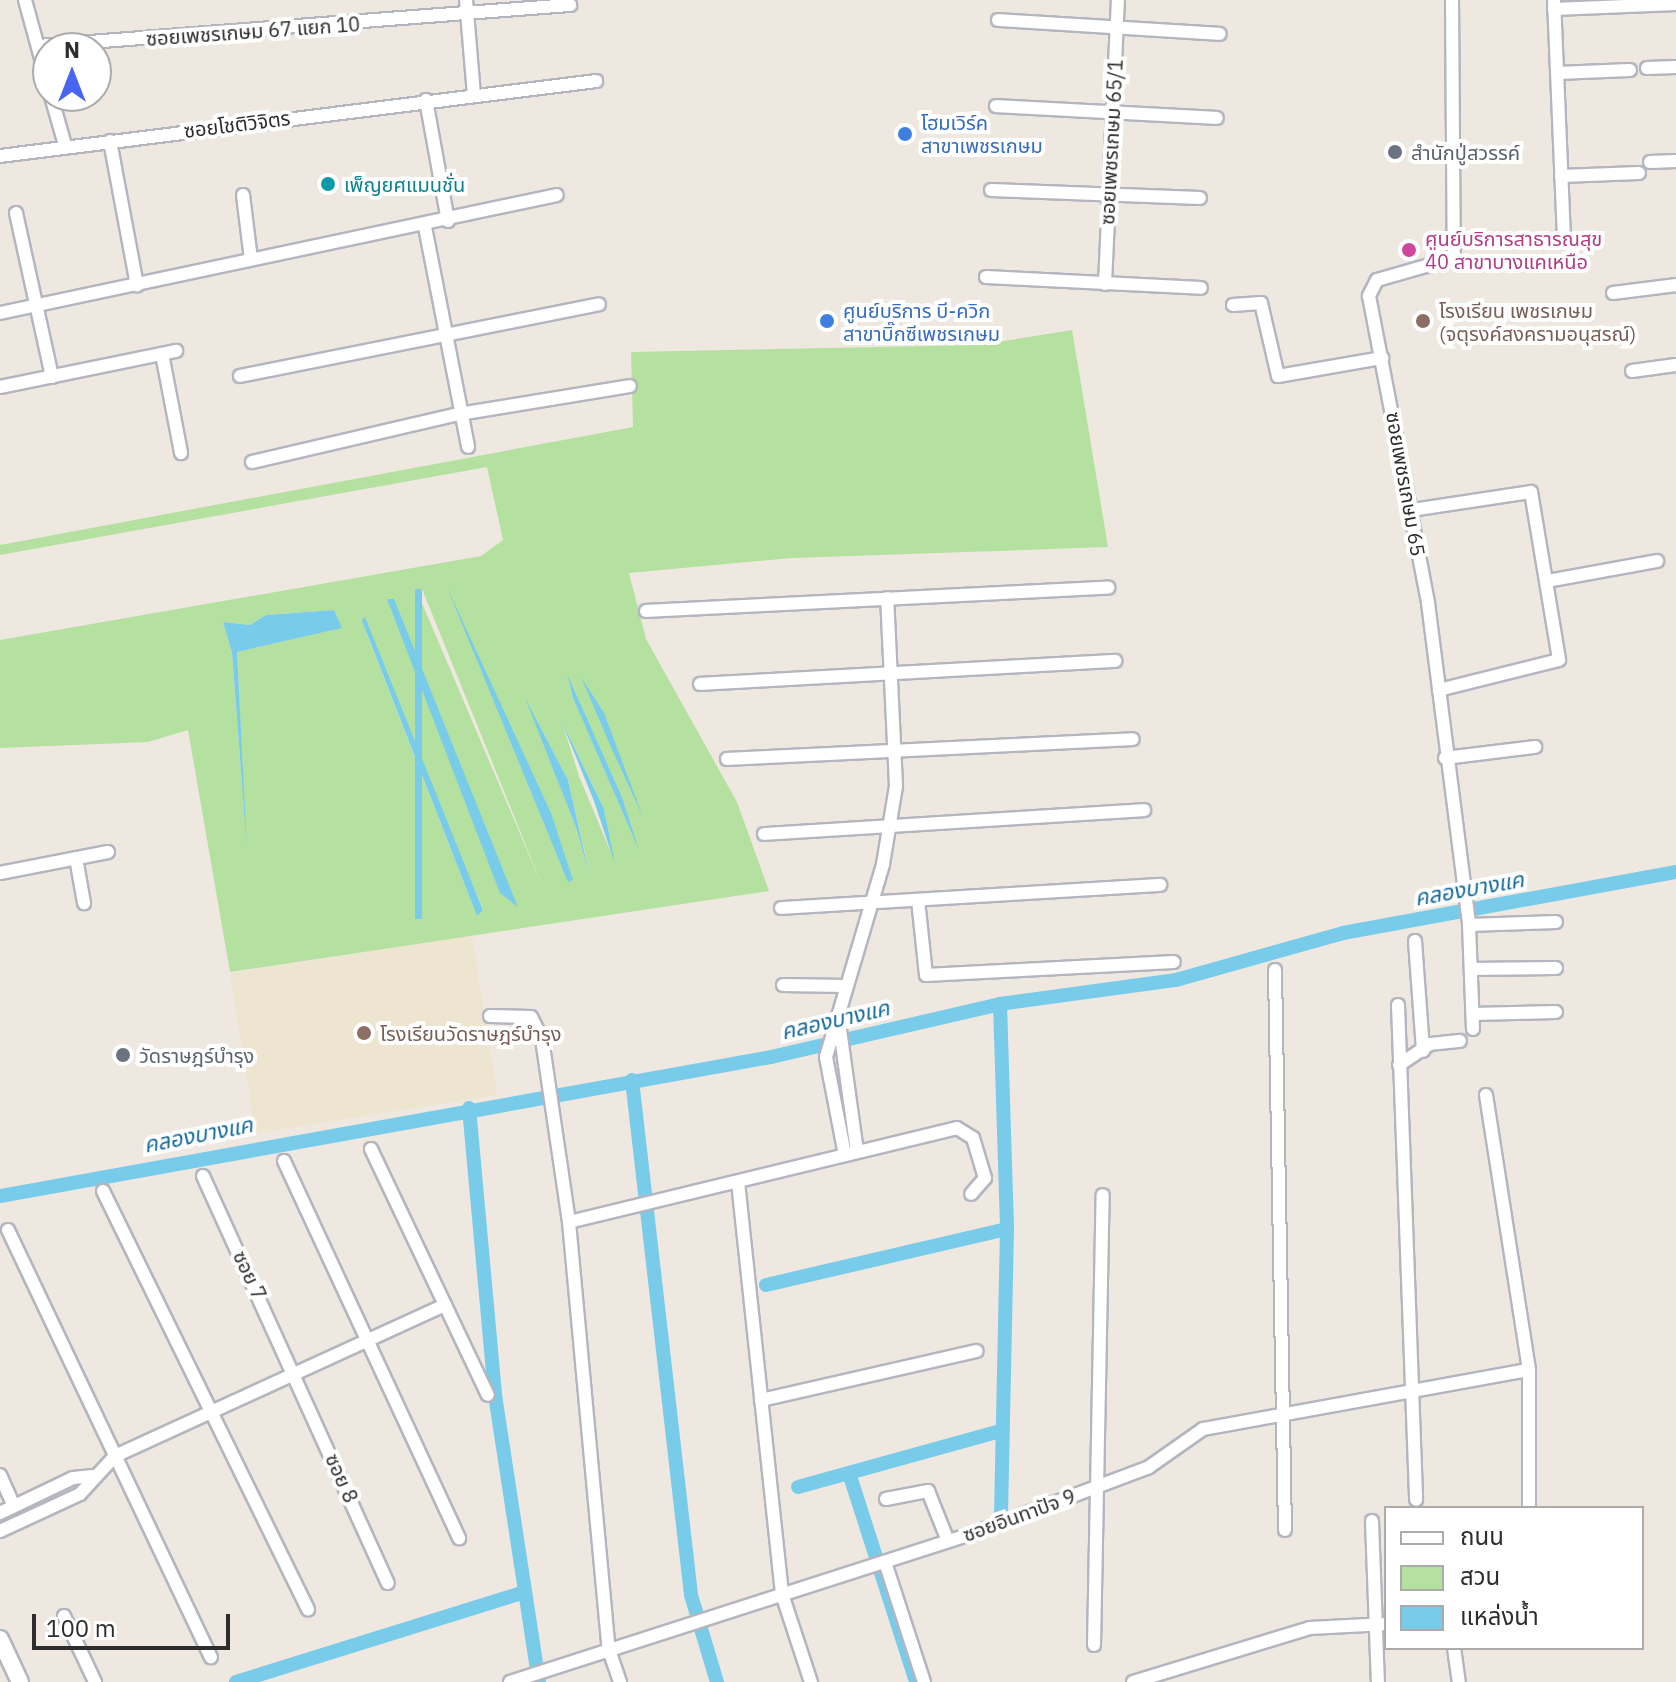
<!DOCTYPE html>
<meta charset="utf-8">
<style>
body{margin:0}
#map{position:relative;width:1676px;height:1682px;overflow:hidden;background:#eee8e0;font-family:"IBM Plex Sans","Noto Sans Thai",sans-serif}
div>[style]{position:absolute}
.education>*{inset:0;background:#eee5d1;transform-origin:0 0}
.green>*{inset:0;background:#b5e1a0}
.water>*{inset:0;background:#79cbea;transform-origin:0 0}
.canal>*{height:14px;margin:-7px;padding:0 7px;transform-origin:7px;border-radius:7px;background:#79cbea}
.roads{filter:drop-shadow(2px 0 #b3b6bf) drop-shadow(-2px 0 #b3b6bf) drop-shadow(0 2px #b3b6bf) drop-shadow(0 -2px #b3b6bf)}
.minor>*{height:12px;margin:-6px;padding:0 6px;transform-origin:6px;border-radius:6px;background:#fff}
.secondary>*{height:16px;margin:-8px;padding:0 8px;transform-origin:8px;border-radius:8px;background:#fff}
.dots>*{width:22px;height:22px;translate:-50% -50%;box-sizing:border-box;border:4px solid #fff;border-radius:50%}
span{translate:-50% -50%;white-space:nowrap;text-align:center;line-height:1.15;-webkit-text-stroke:8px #fff;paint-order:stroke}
.street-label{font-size:20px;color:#2d2d2d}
.shop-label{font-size:20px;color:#366cbe}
.left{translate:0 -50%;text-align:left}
.worship-label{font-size:20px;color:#5b616d}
.culture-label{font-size:20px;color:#0d838f}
.hotel-label{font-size:20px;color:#b23c85}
.education-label{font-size:20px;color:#785e54}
.water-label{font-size:22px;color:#146a9a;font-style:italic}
.legend{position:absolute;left:1384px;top:1506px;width:260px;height:144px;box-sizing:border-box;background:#fff;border:2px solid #ababab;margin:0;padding:10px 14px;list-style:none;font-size:24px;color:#2d2d2d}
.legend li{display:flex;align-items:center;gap:16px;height:40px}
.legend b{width:40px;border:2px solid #ababab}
.north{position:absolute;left:32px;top:32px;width:80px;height:80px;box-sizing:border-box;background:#fff;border:2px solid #ababab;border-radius:50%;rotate:0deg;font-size:22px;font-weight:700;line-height:32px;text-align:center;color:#2d2d2d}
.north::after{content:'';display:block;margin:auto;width:28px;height:36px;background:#4966f2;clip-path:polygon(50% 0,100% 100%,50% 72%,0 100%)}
.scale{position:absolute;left:32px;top:1614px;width:198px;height:36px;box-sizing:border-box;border:4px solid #2d2d2d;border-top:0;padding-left:10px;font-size:24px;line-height:28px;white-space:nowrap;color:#2d2d2d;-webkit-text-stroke:6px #fff;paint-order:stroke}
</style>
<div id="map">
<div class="education">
<i style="left:472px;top:935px;width:162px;height:245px;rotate:81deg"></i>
</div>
<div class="green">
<i style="clip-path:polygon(evenodd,1072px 330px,1108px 547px,792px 558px,629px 573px,646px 639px,737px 802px,769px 891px,230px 972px,188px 730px,148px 742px,0 748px,0 640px,481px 556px,503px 540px,487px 467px,0 555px,0 545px,633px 427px,631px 352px,979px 345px,1072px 330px,416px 589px,422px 589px,544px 890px,416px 589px,1072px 330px,334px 610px,341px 628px,237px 652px,245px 822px,232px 653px,223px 622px,250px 625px,266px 615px,334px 610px,1072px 330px,362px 622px,483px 909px,477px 916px,362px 622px,1072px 330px,568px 679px,622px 797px,636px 842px,573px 698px,568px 679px,1072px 330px,528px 704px,568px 780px,590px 875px,577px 830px,528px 704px,1072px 330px,562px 722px,604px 809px,612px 855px,579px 776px,562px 722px)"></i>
</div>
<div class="water">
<i style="clip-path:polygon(446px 585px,551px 813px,573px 880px,568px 882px)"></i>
<i style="left:415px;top:589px;width:7px;height:330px"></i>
<i style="clip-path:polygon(387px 599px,394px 599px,518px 907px,500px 893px)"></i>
<i style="clip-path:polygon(334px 610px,342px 628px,237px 652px,247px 849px,232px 653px,223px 622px,250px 625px,266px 615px)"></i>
<i style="clip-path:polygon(365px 617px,483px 910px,477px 916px,362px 621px)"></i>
<i style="clip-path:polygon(567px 674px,622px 797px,639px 850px,573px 698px)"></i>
<i style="clip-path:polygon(581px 677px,604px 713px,643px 817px,610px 745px)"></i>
<i style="clip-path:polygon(525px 698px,568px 780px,590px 877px,577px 830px)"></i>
<i style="clip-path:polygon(560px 718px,604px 809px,615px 864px,594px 801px)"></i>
</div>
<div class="canal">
<i style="left:1000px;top:1004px;width:225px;rotate:88.2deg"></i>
<i style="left:1007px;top:1229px;width:282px;rotate:91.2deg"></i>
<i style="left:632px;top:1080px;width:518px;rotate:83.46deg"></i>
<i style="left:691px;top:1595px;width:91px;rotate:73.4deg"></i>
<i style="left:469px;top:1108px;width:288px;rotate:84.8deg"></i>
<i style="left:495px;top:1395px;width:290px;rotate:81.3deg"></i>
<i style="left:0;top:1196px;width:783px;rotate:-10.22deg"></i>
<i style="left:771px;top:1057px;width:235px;rotate:-13deg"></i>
<i style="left:1000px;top:1004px;width:178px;rotate:-7.8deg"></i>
<i style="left:1176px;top:980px;width:173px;rotate:-15.7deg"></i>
<i style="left:1343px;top:933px;width:339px;rotate:-10.4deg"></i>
<i style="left:766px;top:1285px;width:247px;rotate:-13.1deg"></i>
<i style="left:849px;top:1473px;width:219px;rotate:72.2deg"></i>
<i style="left:798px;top:1487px;width:210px;rotate:-15.5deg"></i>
<i style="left:236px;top:1682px;width:300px;rotate:-17.3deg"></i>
</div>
<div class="roads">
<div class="minor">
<i style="left:25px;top:0;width:87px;rotate:74.7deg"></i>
<i style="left:466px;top:0;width:96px;rotate:85.2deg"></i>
<i style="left:1452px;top:0;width:258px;rotate:89.6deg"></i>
<i style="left:1454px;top:258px;width:80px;rotate:164.1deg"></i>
<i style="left:1377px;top:280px;width:18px;rotate:117deg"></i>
<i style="left:1369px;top:296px;width:313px;rotate:79.1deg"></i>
<i style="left:1428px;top:603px;width:325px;rotate:82.7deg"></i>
<i style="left:1469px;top:925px;width:104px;rotate:87.8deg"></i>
<i style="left:1554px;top:0;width:241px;rotate:87.6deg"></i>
<i style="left:1554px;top:9px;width:122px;rotate:-2.3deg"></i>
<i style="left:998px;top:20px;width:222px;rotate:3.6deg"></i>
<i style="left:38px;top:46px;width:534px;rotate:-4.41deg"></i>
<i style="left:1647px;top:68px;width:29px;rotate:-2deg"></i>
<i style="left:1557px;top:73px;width:73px;rotate:-2.4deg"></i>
<i style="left:51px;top:96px;width:51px;rotate:74.1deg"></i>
<i style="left:426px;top:100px;width:123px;rotate:79.7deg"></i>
<i style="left:996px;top:106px;width:221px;rotate:3.1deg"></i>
<i style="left:110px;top:141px;width:147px;rotate:79.4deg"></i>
<i style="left:0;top:156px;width:601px;rotate:-7.17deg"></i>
<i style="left:1650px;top:162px;width:26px;rotate:-2deg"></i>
<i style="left:1561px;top:176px;width:78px;rotate:-2.2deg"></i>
<i style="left:991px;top:190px;width:209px;rotate:2.2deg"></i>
<i style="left:243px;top:195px;width:64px;rotate:82.9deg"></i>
<i style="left:16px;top:213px;width:168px;rotate:77.6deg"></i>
<i style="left:425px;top:227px;width:224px;rotate:78.9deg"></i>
<i style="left:986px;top:277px;width:215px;rotate:2.9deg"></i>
<i style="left:1105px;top:284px;width:284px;rotate:-87.4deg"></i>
<i style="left:1613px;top:293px;width:64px;rotate:-7.2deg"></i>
<i style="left:1233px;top:305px;width:28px;rotate:-4deg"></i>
<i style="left:1261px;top:303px;width:75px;rotate:76.9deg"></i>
<i style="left:1278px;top:376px;width:106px;rotate:-9.8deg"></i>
<i style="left:0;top:313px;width:569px;rotate:-11.96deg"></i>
<i style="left:162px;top:354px;width:101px;rotate:79.1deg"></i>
<i style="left:1632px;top:371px;width:44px;rotate:-7.8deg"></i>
<i style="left:240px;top:376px;width:366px;rotate:-11.3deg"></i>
<i style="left:0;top:387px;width:180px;rotate:-11.6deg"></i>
<i style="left:252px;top:462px;width:212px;rotate:-13.1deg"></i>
<i style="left:459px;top:414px;width:173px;rotate:-9.3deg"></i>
<i style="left:1412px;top:510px;width:120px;rotate:-8.6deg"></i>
<i style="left:1531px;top:492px;width:170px;rotate:80.5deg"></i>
<i style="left:1559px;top:660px;width:124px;rotate:166deg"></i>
<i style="left:1547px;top:581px;width:112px;rotate:-10.3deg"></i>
<i style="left:646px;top:611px;width:463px;rotate:-2.9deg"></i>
<i style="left:700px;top:684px;width:416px;rotate:-3.2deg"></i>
<i style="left:1445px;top:758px;width:91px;rotate:-7deg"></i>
<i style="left:727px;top:759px;width:406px;rotate:-2.8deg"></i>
<i style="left:764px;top:834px;width:381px;rotate:-3.6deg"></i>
<i style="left:76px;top:858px;width:46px;rotate:79.9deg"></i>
<i style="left:0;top:873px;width:110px;rotate:-11deg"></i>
<i style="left:918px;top:900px;width:75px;rotate:83.9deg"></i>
<i style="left:926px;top:975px;width:248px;rotate:-3deg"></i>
<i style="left:781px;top:908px;width:380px;rotate:-3.5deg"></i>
<i style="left:1469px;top:925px;width:87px;rotate:-2deg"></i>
<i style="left:1415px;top:941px;width:110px;rotate:85.8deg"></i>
<i style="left:1471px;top:969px;width:85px;rotate:-0.7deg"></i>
<i style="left:1275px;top:970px;width:560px;rotate:88.98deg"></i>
<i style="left:783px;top:985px;width:63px;rotate:0.9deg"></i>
<i style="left:1398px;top:1005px;width:495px;rotate:87.9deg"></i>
<i style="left:1473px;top:1014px;width:83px;rotate:-1.4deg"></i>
<i style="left:838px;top:1015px;width:138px;rotate:82.1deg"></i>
<i style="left:490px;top:1016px;width:41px;rotate:1.4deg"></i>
<i style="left:531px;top:1017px;width:25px;rotate:63deg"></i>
<i style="left:542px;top:1039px;width:185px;rotate:81.6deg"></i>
<i style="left:569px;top:1222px;width:430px;rotate:84.7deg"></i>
<i style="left:609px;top:1650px;width:34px;rotate:71deg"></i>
<i style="left:1399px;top:1065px;width:37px;rotate:-34deg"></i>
<i style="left:1430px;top:1044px;width:30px;rotate:-6deg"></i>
<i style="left:1486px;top:1095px;width:278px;rotate:81.1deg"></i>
<i style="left:1529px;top:1370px;width:138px;rotate:90deg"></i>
<i style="left:371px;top:1149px;width:272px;rotate:64.6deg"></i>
<i style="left:845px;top:1155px;width:100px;rotate:-101deg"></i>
<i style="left:826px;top:1057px;width:201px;rotate:-73.5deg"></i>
<i style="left:883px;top:864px;width:79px;rotate:-80.5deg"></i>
<i style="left:896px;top:786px;width:188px;rotate:-92.7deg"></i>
<i style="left:284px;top:1161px;width:416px;rotate:65.1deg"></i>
<i style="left:203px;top:1176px;width:447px;rotate:65.6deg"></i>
<i style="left:738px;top:1182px;width:414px;rotate:83.9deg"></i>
<i style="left:782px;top:1594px;width:93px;rotate:71.8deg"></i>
<i style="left:103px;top:1191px;width:466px;rotate:63.9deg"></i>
<i style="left:569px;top:1222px;width:399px;rotate:-13.6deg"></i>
<i style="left:957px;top:1128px;width:19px;rotate:32deg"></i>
<i style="left:973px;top:1138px;width:42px;rotate:73.3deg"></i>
<i style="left:985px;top:1178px;width:21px;rotate:131deg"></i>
<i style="left:8px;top:1230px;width:473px;rotate:64.6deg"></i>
<i style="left:761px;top:1400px;width:221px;rotate:-12.8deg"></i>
<i style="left:0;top:1475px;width:34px;rotate:66deg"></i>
<i style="left:886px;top:1499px;width:43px;rotate:-10.8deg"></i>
<i style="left:928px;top:1491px;width:54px;rotate:68.2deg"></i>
<i style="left:0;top:1513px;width:81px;rotate:-25.6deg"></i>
<i style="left:73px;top:1478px;width:20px;rotate:-6deg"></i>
<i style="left:1372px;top:1521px;width:161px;rotate:87.9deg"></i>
<i style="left:0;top:1531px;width:88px;rotate:-24.8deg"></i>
<i style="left:80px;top:1494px;width:52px;rotate:-47.4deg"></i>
<i style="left:115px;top:1456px;width:363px;rotate:-24.6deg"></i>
<i style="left:885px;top:1562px;width:126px;rotate:72deg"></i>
<i style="left:64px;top:1616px;width:73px;rotate:64.8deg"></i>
<i style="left:1094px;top:1645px;width:450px;rotate:-88.9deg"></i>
<i style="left:1454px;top:1648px;width:34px;rotate:82deg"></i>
<i style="left:510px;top:1682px;width:484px;rotate:-17.8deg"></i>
<i style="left:971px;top:1534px;width:190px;rotate:-20.6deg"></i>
<i style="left:1149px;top:1467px;width:66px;rotate:-35.1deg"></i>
<i style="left:1203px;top:1429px;width:331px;rotate:-10.3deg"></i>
<i style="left:1133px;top:1682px;width:185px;rotate:-17deg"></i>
<i style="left:1310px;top:1628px;width:76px;rotate:-3deg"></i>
</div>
<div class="secondary">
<i style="left:0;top:1639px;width:47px;rotate:65.1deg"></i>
</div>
</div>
<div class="dots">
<i style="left:905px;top:134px;background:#3f7fe0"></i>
<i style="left:1395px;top:152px;background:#6b7280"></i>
<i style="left:328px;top:184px;background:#0f9aa8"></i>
<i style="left:1409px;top:250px;background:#d1479c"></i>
<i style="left:827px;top:321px;background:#3f7fe0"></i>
<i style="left:1423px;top:321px;background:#8d6e63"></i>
<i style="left:364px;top:1033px;background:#8d6e63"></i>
<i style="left:123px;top:1055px;background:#6b7280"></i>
</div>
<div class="street-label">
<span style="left:253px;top:31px;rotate:-4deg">ซอยเพชรเกษม 67 แยก 10</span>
<span style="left:237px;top:124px;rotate:-7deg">ซอยโชติวิจิตร</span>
<span style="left:1111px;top:142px;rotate:-87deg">ซอยเพชรเกษม 65/1</span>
<span style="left:1406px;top:484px;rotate:80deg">ซอยเพชรเกษม 65</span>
<span style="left:250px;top:1275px;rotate:65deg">ซอย 7</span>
<span style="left:342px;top:1478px;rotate:66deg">ซอย 8</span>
<span style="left:1019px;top:1515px;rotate:-20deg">ซอยอินทาปัจ 9</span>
</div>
<div class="shop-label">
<span class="left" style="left:921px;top:134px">โฮมเวิร์ค<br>สาขาเพชรเกษม</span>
<span class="left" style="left:843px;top:322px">ศูนย์บริการ บี-ควิก<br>สาขาบิ๊กซีเพชรเกษม</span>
</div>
<div class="worship-label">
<span class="left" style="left:1411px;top:152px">สำนักปู่สวรรค์</span>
<span class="left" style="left:139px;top:1055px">วัดราษฎร์บำรุง</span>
</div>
<div class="culture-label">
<span class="left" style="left:344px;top:184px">เพ็ญยศแมนชั่น</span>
</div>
<div class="hotel-label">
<span class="left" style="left:1425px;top:250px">ศูนย์บริการสาธารณสุข<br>40 สาขาบางแคเหนือ</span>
</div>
<div class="education-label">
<span class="left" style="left:1439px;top:322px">โรงเรียน เพชรเกษม<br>(จตุรงค์สงครามอนุสรณ์)</span>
<span class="left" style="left:380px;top:1033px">โรงเรียนวัดราษฎร์บำรุง</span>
</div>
<div class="water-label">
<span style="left:1469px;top:888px;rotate:-10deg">คลองบางแค</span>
<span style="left:835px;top:1019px;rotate:-13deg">คลองบางแค</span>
<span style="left:198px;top:1134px;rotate:-11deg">คลองบางแค</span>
</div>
<ul class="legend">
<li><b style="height:10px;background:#fff"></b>ถนน</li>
<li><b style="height:22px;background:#b5e1a0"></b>สวน</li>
<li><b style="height:22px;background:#79cbea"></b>แหล่งน้ำ</li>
</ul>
<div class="north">N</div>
<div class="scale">100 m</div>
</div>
